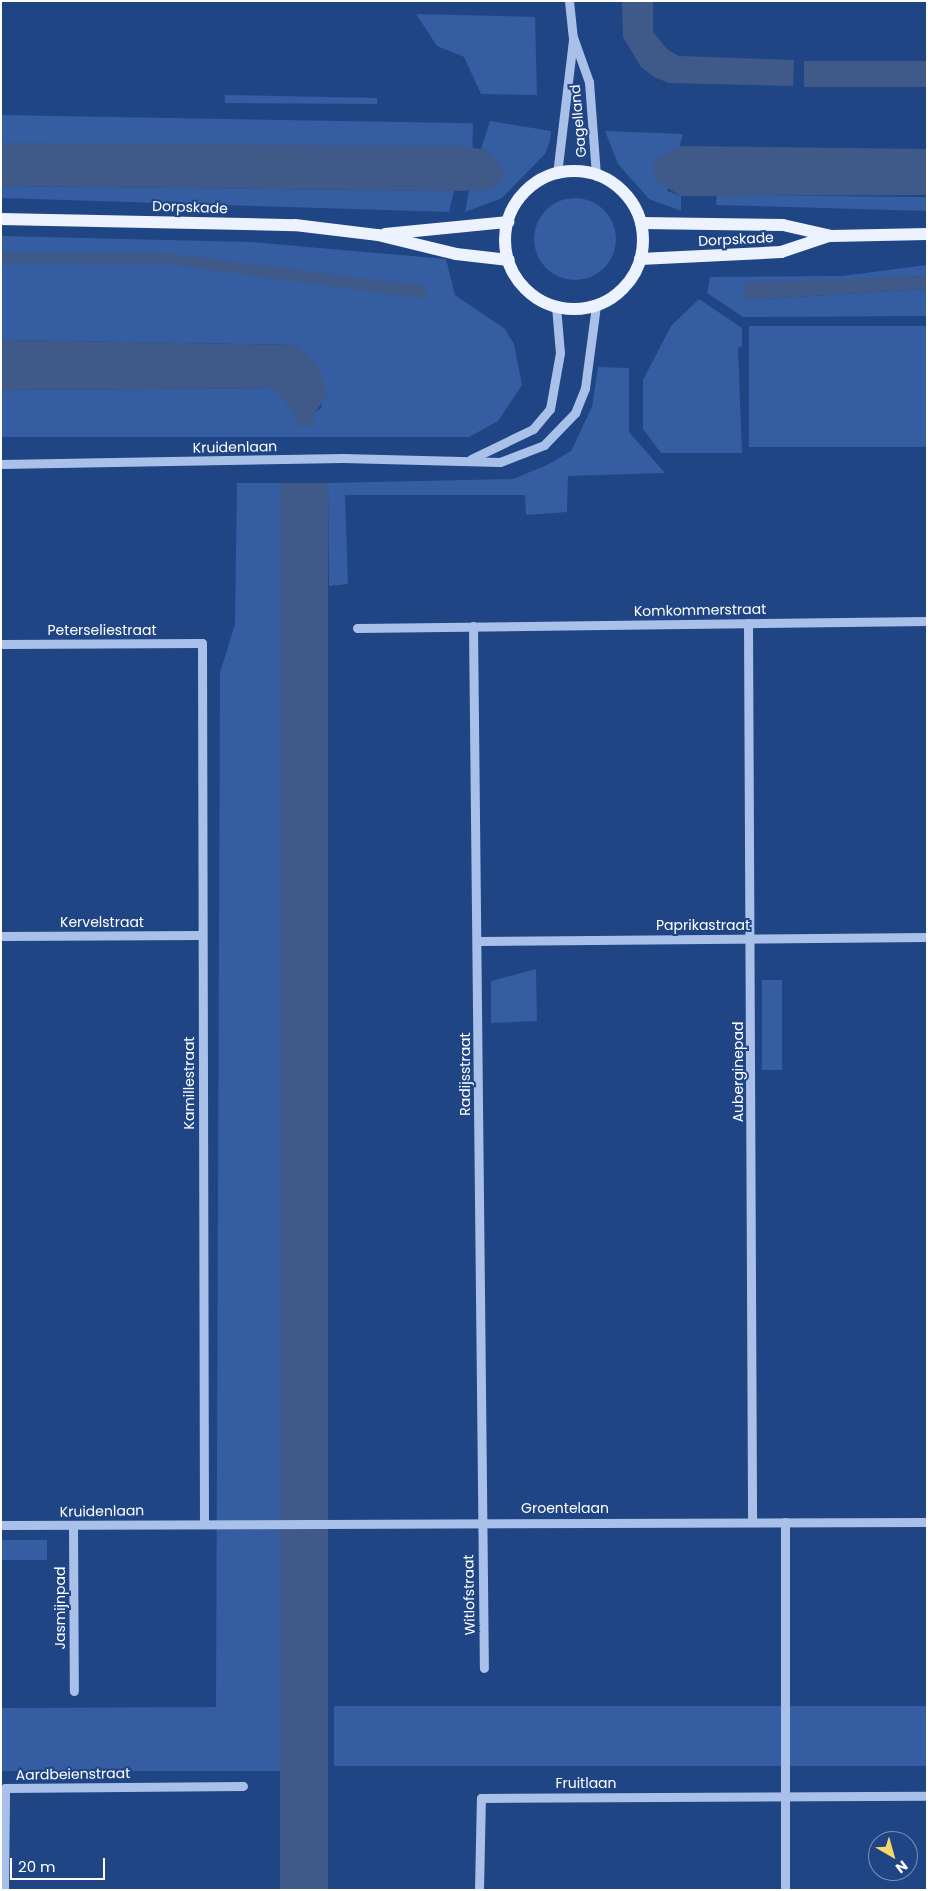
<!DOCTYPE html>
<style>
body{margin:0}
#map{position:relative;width:928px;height:1891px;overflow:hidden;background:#204585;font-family:Poppins,sans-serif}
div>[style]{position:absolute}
.green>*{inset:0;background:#345da2;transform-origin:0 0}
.round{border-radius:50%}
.water>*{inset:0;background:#3f5a89;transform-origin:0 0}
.minor>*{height:9px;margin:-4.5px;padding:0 4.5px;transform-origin:4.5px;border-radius:4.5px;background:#a9c1e9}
.major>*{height:12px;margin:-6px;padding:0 6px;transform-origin:6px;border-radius:6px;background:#ecf2fe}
.major>.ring{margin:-6px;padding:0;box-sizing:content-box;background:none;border:12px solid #ecf2fe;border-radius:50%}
span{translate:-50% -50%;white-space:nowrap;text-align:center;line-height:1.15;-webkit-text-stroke:4px #204585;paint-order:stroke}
.street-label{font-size:14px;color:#fff}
.frame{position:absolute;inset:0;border:2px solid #fff;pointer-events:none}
.north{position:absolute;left:868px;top:1831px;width:50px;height:50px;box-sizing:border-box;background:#204585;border:1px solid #798fb6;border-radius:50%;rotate:142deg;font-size:14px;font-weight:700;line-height:20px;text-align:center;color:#fff}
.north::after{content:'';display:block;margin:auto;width:18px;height:22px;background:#f7d869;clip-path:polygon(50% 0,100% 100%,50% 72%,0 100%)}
.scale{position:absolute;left:10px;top:1858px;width:95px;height:22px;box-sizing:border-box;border:2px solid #fff;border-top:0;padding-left:6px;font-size:15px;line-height:18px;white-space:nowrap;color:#fff;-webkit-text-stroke:4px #204585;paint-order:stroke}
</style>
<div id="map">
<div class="green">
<i style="clip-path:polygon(416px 14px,535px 17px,537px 95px,481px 94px,464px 57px,437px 46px)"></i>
<i style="clip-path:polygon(225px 95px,377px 98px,377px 104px,225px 103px)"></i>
<i style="left:1px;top:115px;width:472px;height:28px;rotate:1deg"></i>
<i style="clip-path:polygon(490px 121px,551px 131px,550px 141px,545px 154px,502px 198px,465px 212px,469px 190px,490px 190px,486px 150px,481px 149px)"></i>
<i style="clip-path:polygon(605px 131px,683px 134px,667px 191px,681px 196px,681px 211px,649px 199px,618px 164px)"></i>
<i style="clip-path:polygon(1px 186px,454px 191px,449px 212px,1px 198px)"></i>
<i style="clip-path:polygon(717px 195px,927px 197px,927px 211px,716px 205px)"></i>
<i class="round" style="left:534px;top:198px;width:82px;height:82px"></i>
<i style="clip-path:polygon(1px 236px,251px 242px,446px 259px,455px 295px,505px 329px,514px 344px,522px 385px,498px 421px,469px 437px,1px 437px,1px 390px,275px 388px,296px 416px,296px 426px,322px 407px,297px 345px,1px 340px)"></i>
<i style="clip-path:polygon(927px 265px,927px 276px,775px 282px,744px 300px,927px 289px,927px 316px,743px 317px,707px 293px,710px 277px,842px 276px)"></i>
<i style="clip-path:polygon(699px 299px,742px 328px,742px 346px,738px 348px,742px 453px,661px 453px,643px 429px,643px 380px,671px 326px)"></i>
<i style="left:749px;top:326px;width:178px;height:121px"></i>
<i style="clip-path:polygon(598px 367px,629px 368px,629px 432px,665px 473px,568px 476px,567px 512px,526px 515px,525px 495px,345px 495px,348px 584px,329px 586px,328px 483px,513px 479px,547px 465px,571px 451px,592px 407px)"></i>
<i style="clip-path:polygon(237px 483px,280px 483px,287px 1771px,1px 1771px,1px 1708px,216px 1707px,220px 673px,235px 624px)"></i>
<i style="clip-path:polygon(536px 969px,537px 1021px,491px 1023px,491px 981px)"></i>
<i style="left:762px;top:980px;width:20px;height:90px"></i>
<i style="left:1px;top:1540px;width:46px;height:20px"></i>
<i style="left:927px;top:1706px;width:60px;height:593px;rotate:90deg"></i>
</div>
<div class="water">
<i style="clip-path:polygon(622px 1px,653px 1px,653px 32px,668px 50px,679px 56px,794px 60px,793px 86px,669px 83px,654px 77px,641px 67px,623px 37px)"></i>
<i style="left:804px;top:61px;width:123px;height:26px"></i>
<i style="clip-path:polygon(1px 143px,461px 146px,486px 150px,502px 167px,503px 179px,490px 190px,454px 191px,1px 186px)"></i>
<i style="clip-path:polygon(680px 146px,927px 149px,927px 195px,681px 196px,655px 181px,653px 168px,656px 159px)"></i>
<i style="clip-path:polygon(1px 252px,166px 253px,427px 286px,426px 299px,165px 264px,1px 263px)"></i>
<i style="clip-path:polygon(927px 276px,927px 289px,744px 300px,745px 282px)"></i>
<i style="clip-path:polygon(1px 340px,297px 345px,319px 367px,327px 395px,314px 414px,314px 426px,296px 426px,296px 416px,274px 388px,1px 390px)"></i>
<i style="left:280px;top:483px;width:48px;height:1407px"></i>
</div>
<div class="minor">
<i style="left:569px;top:1px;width:36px;rotate:84deg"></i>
<i style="left:573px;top:37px;width:48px;rotate:70.4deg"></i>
<i style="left:589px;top:82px;width:94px;rotate:85.7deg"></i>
<i style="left:557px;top:174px;width:135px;rotate:-83.2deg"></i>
<i style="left:471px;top:459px;width:69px;rotate:-25.8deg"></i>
<i style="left:533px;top:429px;width:26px;rotate:-50deg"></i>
<i style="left:550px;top:409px;width:57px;rotate:-79.9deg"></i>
<i style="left:560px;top:353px;width:47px;rotate:-94.9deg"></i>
<i style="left:1px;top:464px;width:342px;rotate:-1deg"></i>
<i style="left:343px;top:458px;width:157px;rotate:1.5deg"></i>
<i style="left:500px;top:462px;width:47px;rotate:-21.1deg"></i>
<i style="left:544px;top:445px;width:45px;rotate:-45.9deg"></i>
<i style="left:575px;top:413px;width:27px;rotate:-68deg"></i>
<i style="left:585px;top:388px;width:83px;rotate:-82.4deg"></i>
<i style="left:748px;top:623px;width:898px;rotate:89.74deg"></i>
<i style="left:473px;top:626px;width:1042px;rotate:89.4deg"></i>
<i style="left:357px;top:628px;width:570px;rotate:-0.7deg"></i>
<i style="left:1px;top:644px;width:201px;rotate:-0.3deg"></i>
<i style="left:202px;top:643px;width:879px;rotate:89.87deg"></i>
<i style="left:1px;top:936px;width:201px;rotate:-0.3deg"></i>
<i style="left:479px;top:941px;width:448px;rotate:-0.5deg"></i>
<i style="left:785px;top:1522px;width:368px;rotate:90deg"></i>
<i style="left:1px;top:1525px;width:926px;rotate:-0.19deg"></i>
<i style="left:73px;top:1525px;width:166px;rotate:89.7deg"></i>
<i style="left:4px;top:1890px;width:102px;rotate:-89.4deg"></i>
<i style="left:5px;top:1788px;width:238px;rotate:-0.5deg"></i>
<i style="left:479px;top:1890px;width:92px;rotate:-88.8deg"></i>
<i style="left:481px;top:1798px;width:446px;rotate:-0.3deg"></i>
</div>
<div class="major">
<i class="ring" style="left:505px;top:171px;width:126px;height:126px"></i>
<i style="left:1px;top:219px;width:294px;rotate:1.2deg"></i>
<i style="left:295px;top:225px;width:84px;rotate:6.9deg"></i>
<i style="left:378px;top:235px;width:80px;rotate:13.7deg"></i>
<i style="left:456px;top:254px;width:53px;rotate:6.5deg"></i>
<i style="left:641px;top:223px;width:142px;rotate:0.8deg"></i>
<i style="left:783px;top:225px;width:49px;rotate:12.9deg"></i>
<i style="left:831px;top:236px;width:96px;rotate:-1.2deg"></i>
<i style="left:385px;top:234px;width:124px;rotate:-5.6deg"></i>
<i style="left:640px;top:259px;width:141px;rotate:-2.8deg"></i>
<i style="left:781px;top:252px;width:51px;rotate:-18.4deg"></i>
</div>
<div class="street-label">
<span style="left:578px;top:121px;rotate:-95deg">Gagelland</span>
<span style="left:190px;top:207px;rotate:2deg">Dorpskade</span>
<span style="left:736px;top:239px;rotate:-3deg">Dorpskade</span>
<span style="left:235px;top:447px;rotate:-1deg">Kruidenlaan</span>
<span style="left:700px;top:610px;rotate:-1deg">Komkommerstraat</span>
<span style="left:102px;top:630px">Peterseliestraat</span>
<span style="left:102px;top:922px">Kervelstraat</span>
<span style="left:703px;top:925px">Paprikastraat</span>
<span style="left:738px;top:1072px;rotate:-90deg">Auberginepad</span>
<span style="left:465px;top:1074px;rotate:-90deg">Radijsstraat</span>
<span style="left:189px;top:1083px;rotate:-90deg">Kamillestraat</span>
<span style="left:565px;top:1508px">Groentelaan</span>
<span style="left:102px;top:1511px;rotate:-1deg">Kruidenlaan</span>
<span style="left:469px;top:1595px;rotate:-91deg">Witlofstraat</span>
<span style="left:60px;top:1608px;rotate:-90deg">Jasmijnpad</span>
<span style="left:73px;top:1774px;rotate:-1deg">Aardbeienstraat</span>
<span style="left:586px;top:1783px">Fruitlaan</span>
</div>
<div class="frame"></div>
<div class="north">N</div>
<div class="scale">20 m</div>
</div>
